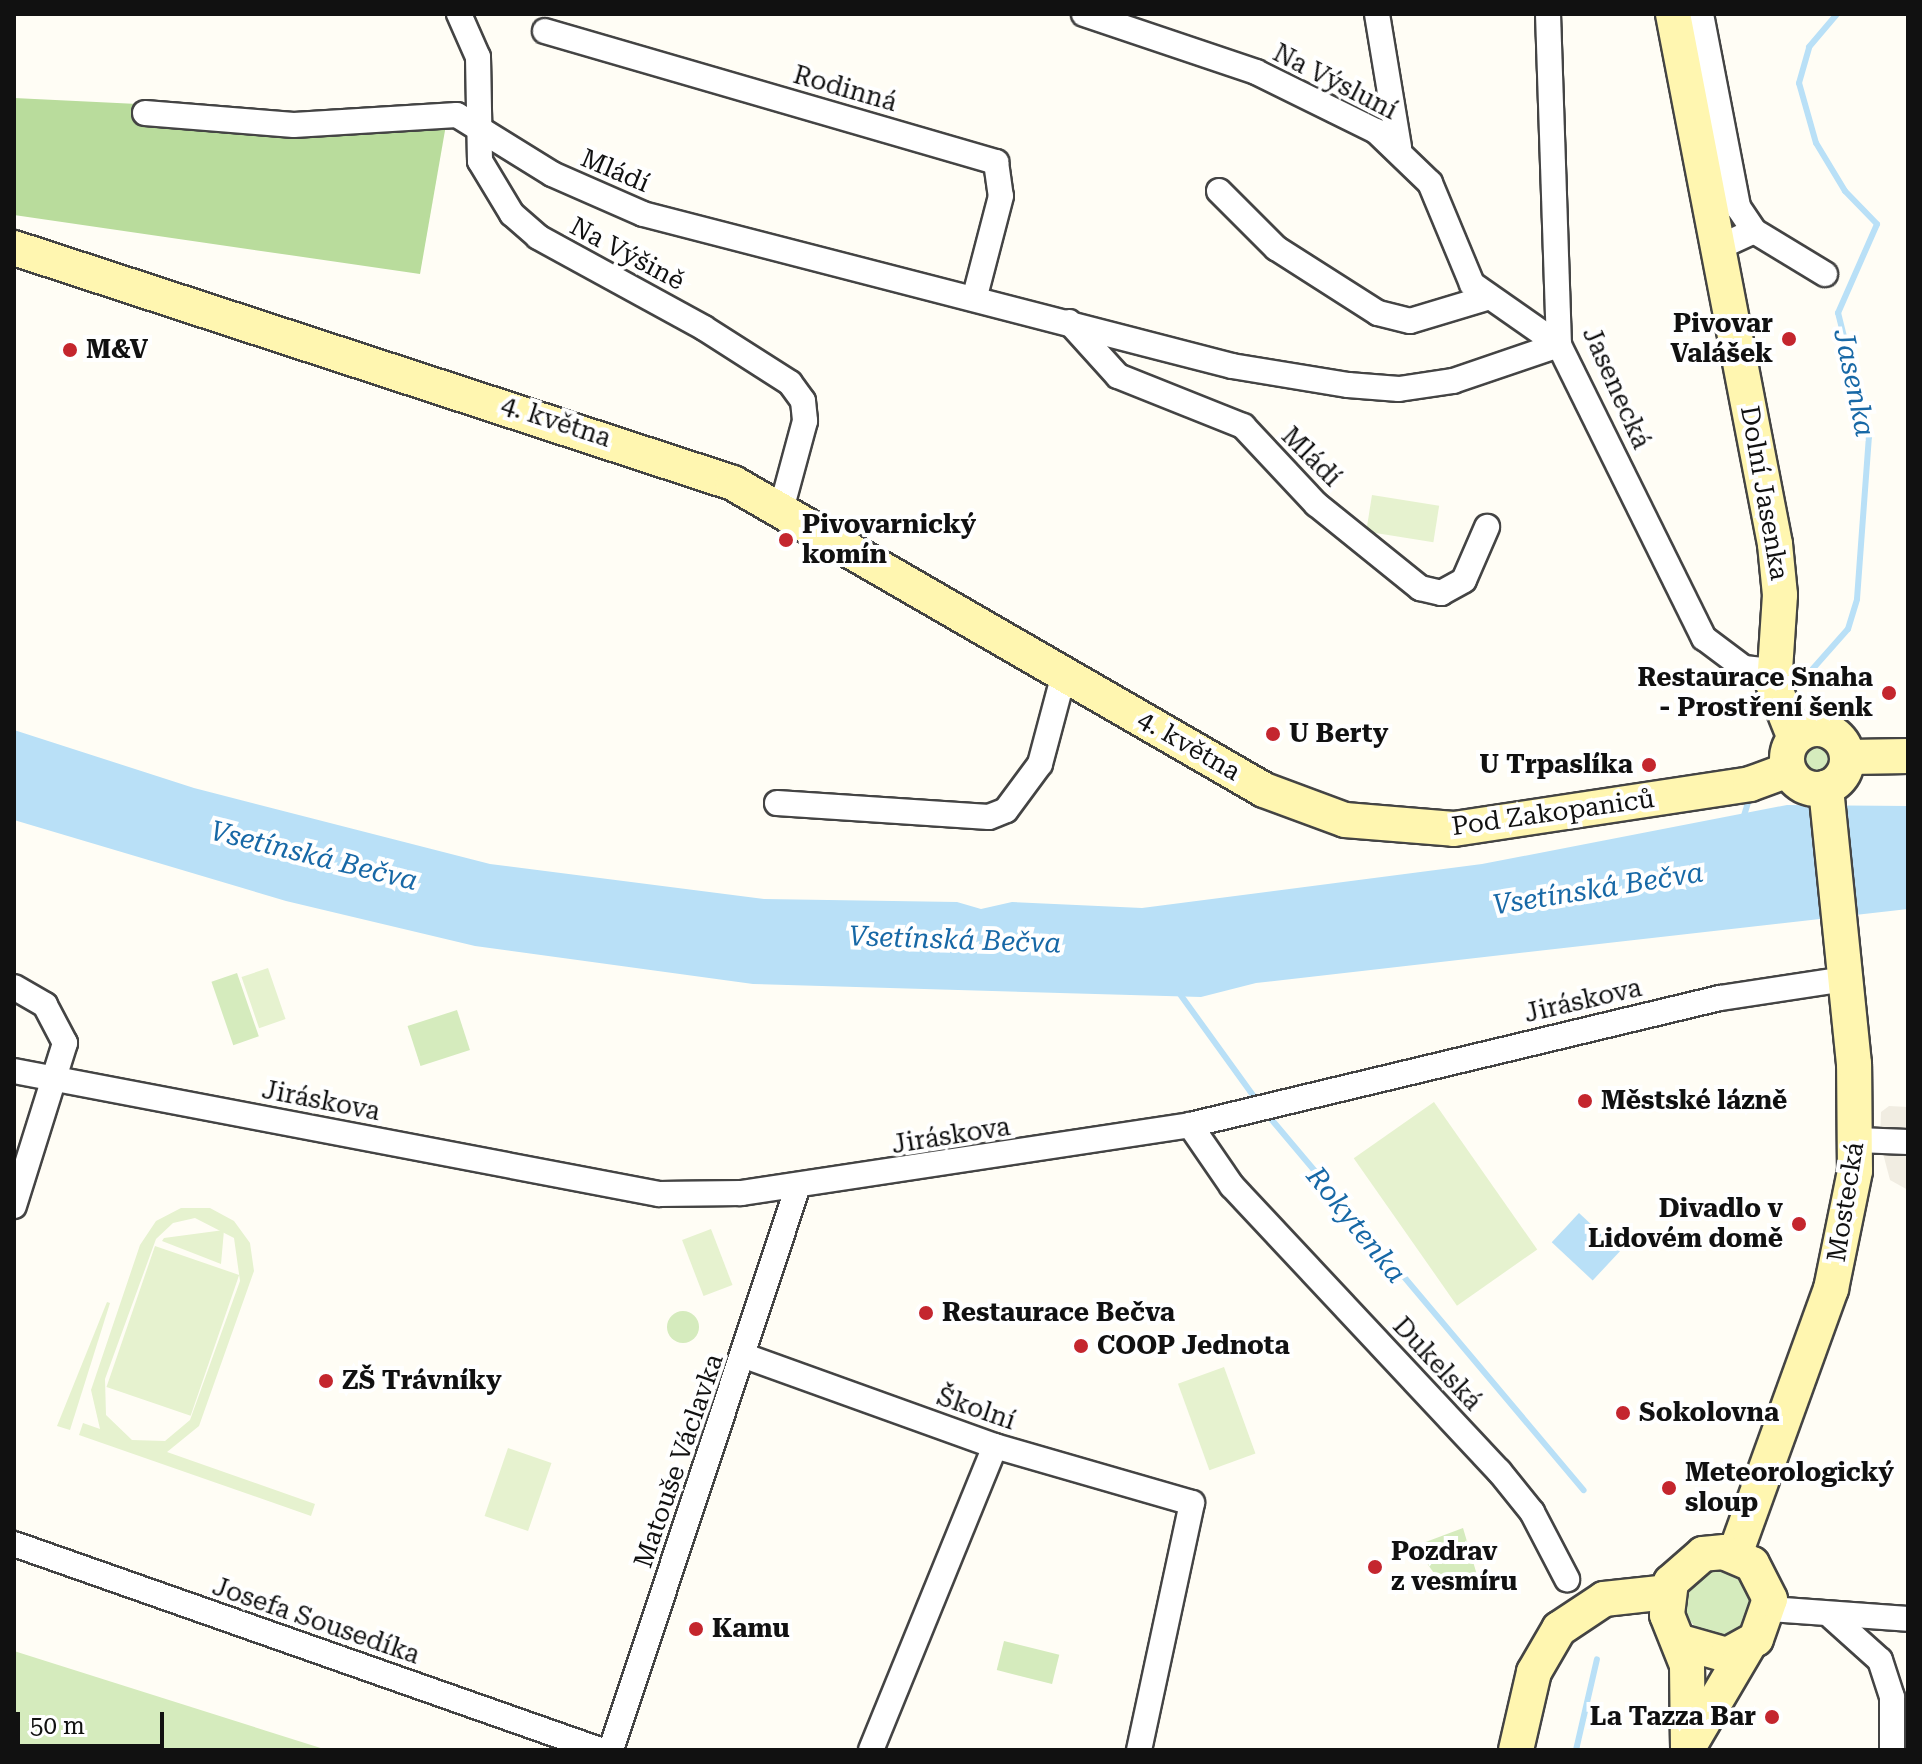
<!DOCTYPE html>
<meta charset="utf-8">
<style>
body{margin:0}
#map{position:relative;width:1922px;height:1764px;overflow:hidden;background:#fffdf5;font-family:"Roboto Serif",serif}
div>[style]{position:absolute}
.green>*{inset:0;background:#d5ebbd;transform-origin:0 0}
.round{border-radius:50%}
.forest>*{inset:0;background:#b9dc9c}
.pitch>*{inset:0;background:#e6f2cf;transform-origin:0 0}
.plaza>*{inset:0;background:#f1ede2}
.water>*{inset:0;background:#b9e0f7;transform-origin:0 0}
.stream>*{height:6px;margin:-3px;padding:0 3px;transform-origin:3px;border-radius:3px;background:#b9e0f7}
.roads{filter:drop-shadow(2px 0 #444) drop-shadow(-2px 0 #444) drop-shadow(0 2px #444) drop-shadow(0 -2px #444)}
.street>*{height:24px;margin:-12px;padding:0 12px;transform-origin:12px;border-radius:12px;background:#fff}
.secondary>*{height:34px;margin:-17px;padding:0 17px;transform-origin:17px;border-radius:17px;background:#fff6b0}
.secondary>.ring{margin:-17px;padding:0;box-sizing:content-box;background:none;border:34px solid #fff6b0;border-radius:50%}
.dots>*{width:22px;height:22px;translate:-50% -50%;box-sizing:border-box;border:4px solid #fff;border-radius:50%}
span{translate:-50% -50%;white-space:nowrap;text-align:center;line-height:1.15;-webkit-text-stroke:8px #fff;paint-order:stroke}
.street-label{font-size:26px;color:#111}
.poi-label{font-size:26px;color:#111;font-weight:700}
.right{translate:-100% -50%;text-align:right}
.left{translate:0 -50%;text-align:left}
.water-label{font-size:28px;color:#1768a6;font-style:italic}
.frame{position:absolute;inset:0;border:16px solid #111;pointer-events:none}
.scale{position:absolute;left:16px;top:1712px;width:148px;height:36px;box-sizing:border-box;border:4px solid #111;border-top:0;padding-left:10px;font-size:24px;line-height:28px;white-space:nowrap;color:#111;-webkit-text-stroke:6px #fff;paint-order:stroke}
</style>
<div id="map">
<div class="green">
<i class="round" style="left:1806px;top:748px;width:22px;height:22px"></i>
<i style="left:237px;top:973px;width:67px;height:27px;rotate:71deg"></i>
<i style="left:457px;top:1010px;width:42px;height:52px;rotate:72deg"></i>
<i class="round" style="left:667px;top:1311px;width:32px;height:32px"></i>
<i style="clip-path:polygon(1463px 1528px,1477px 1575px,1438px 1579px,1415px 1546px)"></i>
<i class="round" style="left:1685px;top:1570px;width:66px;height:66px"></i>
<i style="left:1004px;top:1641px;width:57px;height:30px;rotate:14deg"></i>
<i style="clip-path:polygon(14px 1651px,327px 1750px,14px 1750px)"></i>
</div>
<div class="forest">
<i style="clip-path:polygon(14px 98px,447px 119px,420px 274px,14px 215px)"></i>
</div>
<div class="pitch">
<i style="left:1372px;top:495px;width:68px;height:37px;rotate:9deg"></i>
<i style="left:268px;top:968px;width:54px;height:28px;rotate:71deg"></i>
<i style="left:1434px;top:1102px;width:180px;height:98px;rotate:55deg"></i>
<i style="clip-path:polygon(evenodd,181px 1208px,210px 1208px,234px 1221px,250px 1243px,254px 1271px,199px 1426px,167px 1452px,315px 1504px,311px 1516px,79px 1435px,83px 1423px,100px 1429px,91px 1390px,140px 1245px,156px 1221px,181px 1208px,195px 1218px,234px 1238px,240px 1281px,190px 1420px,165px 1441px,132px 1440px,106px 1415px,105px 1379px,156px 1239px,173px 1223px,195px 1218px)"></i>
<i style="left:711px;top:1229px;width:60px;height:31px;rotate:69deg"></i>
<i style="clip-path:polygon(224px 1230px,221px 1264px,162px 1241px,164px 1238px)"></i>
<i style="left:155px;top:1246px;width:89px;height:149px;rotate:19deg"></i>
<i style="clip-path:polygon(107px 1302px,110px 1303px,70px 1430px,57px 1426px)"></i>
<i style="left:1224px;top:1367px;width:92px;height:49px;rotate:70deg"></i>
<i style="left:508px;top:1448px;width:46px;height:72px;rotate:19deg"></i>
</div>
<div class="plaza">
<i style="clip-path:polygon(1889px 1106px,1908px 1107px,1908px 1190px,1890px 1180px,1880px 1142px,1881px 1112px)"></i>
</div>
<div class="water">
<i style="clip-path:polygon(14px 730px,194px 788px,490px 864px,764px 899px,957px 902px,981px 909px,1012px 902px,1142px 908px,1482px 864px,1787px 805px,1908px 806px,1908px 909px,1256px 983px,1201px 997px,753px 984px,475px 946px,286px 901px,14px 820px)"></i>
<i style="left:1579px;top:1213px;width:56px;height:40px;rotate:43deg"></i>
</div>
<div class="stream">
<i style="left:1802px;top:681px;width:69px;rotate:-48.5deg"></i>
<i style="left:1848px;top:629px;width:31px;rotate:-73deg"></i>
<i style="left:1857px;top:599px;width:162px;rotate:-85.8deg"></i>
<i style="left:1869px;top:437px;width:128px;rotate:-104deg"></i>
<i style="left:1838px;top:313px;width:97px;rotate:-66.3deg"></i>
<i style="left:1877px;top:224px;width:46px;rotate:-134.1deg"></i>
<i style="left:1845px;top:191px;width:56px;rotate:-121.1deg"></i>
<i style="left:1816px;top:143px;width:62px;rotate:-105.8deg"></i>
<i style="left:1799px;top:83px;width:37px;rotate:-74deg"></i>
<i style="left:1809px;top:47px;width:43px;rotate:-49.7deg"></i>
<i style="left:1743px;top:819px;width:17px;rotate:-73deg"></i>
<i style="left:1177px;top:990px;width:137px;rotate:54.2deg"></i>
<i style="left:1266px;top:1113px;width:493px;rotate:49.9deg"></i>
<i style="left:1576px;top:1750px;width:93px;rotate:-77deg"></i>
</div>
<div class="roads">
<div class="street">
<i style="left:459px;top:14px;width:47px;rotate:66.2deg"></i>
<i style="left:478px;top:57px;width:104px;rotate:88.9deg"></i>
<i style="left:480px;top:161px;width:62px;rotate:58.9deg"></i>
<i style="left:512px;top:214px;width:35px;rotate:41deg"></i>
<i style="left:538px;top:237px;width:189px;rotate:28.7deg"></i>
<i style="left:704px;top:328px;width:102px;rotate:32.6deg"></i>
<i style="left:790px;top:383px;width:22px;rotate:54deg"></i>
<i style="left:803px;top:401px;width:20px;rotate:84deg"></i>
<i style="left:805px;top:421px;width:88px;rotate:105.1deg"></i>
<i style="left:1084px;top:14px;width:182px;rotate:18.6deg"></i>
<i style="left:1256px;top:72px;width:134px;rotate:26.2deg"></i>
<i style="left:1376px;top:131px;width:75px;rotate:43.9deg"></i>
<i style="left:1430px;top:183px;width:109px;rotate:67.4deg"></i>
<i style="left:1472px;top:284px;width:106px;rotate:35deg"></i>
<i style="left:1377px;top:14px;width:135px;rotate:80.6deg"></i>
<i style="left:1548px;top:14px;width:331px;rotate:88.1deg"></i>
<i style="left:1559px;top:345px;width:327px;rotate:63.7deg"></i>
<i style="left:1704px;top:638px;width:50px;rotate:36.9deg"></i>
<i style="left:1744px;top:668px;width:30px;rotate:6deg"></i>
<i style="left:1701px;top:14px;width:197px;rotate:79.1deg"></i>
<i style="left:1738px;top:207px;width:29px;rotate:56deg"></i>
<i style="left:1754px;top:231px;width:40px;rotate:155deg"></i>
<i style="left:545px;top:31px;width:470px;rotate:16.2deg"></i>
<i style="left:996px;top:162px;width:34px;rotate:82deg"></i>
<i style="left:1001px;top:196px;width:103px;rotate:104.6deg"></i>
<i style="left:145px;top:113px;width:149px;rotate:4.6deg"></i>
<i style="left:294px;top:125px;width:163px;rotate:-3.5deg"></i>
<i style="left:457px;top:115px;width:112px;rotate:31.8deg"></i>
<i style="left:552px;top:174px;width:99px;rotate:23.7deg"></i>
<i style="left:643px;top:214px;width:608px;rotate:14.47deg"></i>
<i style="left:1232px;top:366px;width:118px;rotate:9.3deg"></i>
<i style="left:1348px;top:385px;width:51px;rotate:4.5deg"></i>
<i style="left:1399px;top:389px;width:55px;rotate:-8.4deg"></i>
<i style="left:1453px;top:381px;width:112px;rotate:-18.8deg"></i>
<i style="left:1219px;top:191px;width:81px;rotate:45deg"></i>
<i style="left:1276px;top:248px;width:121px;rotate:32.5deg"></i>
<i style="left:1378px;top:313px;width:33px;rotate:14deg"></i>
<i style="left:1410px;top:321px;width:79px;rotate:-16.8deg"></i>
<i style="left:1754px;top:231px;width:83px;rotate:31.2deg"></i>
<i style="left:1069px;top:322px;width:73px;rotate:47.8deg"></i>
<i style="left:1118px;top:376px;width:135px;rotate:21.8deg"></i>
<i style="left:1243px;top:426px;width:107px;rotate:46.9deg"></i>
<i style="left:1316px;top:504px;width:134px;rotate:38.9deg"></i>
<i style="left:1420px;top:588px;width:22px;rotate:13deg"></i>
<i style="left:1441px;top:593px;width:26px;rotate:-29deg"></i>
<i style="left:1464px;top:580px;width:58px;rotate:-66.5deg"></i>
<i style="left:777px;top:803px;width:212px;rotate:3.8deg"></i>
<i style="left:989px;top:817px;width:18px;rotate:-22deg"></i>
<i style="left:1006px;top:810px;width:57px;rotate:-53.5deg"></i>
<i style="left:1040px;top:764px;width:93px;rotate:-75.1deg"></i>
<i style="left:14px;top:987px;width:36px;rotate:30deg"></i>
<i style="left:45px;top:1005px;width:43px;rotate:62.2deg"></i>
<i style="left:65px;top:1043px;width:171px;rotate:107.4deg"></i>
<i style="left:14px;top:1071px;width:657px;rotate:10.8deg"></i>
<i style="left:659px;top:1194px;width:82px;rotate:-0.7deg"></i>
<i style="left:741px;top:1193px;width:454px;rotate:-8.6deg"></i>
<i style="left:1190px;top:1125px;width:545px;rotate:-13.48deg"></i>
<i style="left:1720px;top:998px;width:127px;rotate:-8.6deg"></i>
<i style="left:1190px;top:1125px;width:74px;rotate:55.5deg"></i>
<i style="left:1232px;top:1186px;width:391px;rotate:46.9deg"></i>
<i style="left:1499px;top:1471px;width:53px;rotate:51.2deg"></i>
<i style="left:1532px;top:1512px;width:76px;rotate:62.4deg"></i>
<i style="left:1857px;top:1140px;width:51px;rotate:2.2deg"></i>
<i style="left:745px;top:1356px;width:266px;rotate:19.8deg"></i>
<i style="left:995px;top:1446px;width:205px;rotate:16.1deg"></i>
<i style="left:1192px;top:1503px;width:253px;rotate:102.1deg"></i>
<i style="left:14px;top:1544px;width:621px;rotate:19.37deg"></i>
<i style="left:1770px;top:1609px;width:138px;rotate:4.1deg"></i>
<i style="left:1832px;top:1617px;width:64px;rotate:41.9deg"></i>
<i style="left:1880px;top:1660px;width:39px;rotate:72deg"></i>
<i style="left:1892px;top:1697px;width:53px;rotate:90deg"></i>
<i style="left:611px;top:1750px;width:591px;rotate:-71.66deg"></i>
<i style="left:871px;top:1750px;width:328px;rotate:-67.8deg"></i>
</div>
<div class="secondary">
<i style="left:1673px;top:14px;width:540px;rotate:79.11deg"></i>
<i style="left:1775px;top:544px;width:51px;rotate:84.4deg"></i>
<i style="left:1780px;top:595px;width:91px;rotate:93.8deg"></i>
<i style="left:1774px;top:686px;width:54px;rotate:68.2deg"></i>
<i style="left:14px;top:248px;width:756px;rotate:18.1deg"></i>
<i style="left:733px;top:483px;width:613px;rotate:30.03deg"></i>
<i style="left:1264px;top:790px;width:86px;rotate:20.3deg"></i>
<i style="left:1345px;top:820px;width:109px;rotate:4.7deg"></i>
<i style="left:1454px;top:829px;width:299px;rotate:-8.6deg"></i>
<i style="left:1750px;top:784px;width:40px;rotate:-20.2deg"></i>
<i class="ring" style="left:1787px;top:729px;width:26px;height:26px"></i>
<i style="left:1850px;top:757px;width:58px;rotate:-1deg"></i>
<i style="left:1735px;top:1554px;width:282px;rotate:-70.1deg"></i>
<i style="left:1831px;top:1289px;width:120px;rotate:-78.5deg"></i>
<i style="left:1855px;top:1171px;width:107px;rotate:-90.5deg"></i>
<i style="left:1854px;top:1064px;width:278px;rotate:-95.8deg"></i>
<i style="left:1685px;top:1643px;width:44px;rotate:15.9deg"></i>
<i style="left:1727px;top:1655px;width:33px;rotate:-29deg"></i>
<i style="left:1756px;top:1639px;width:42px;rotate:-70.7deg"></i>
<i style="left:1770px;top:1599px;width:39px;rotate:-117deg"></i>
<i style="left:1752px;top:1564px;width:30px;rotate:-157deg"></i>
<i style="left:1724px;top:1552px;width:21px;rotate:175deg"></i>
<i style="left:1703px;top:1554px;width:43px;rotate:138.8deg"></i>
<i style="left:1671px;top:1582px;width:33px;rotate:97deg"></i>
<i style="left:1667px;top:1615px;width:54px;rotate:68.2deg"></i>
<i style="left:1687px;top:1665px;width:83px;rotate:89.3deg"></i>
<i style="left:1689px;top:1746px;width:116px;rotate:-59.5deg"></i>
<i style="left:1516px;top:1750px;width:80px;rotate:-77deg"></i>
<i style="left:1534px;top:1672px;width:50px;rotate:-59.8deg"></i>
<i style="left:1559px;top:1629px;width:54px;rotate:-33.7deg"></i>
<i style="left:1604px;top:1599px;width:63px;rotate:-6.3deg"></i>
</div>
</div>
<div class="dots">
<i style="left:1789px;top:339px;background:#c4262e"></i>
<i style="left:70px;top:350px;background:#c4262e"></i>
<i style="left:786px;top:540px;background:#c4262e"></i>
<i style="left:1889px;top:693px;background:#c4262e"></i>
<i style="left:1273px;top:734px;background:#c4262e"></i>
<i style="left:1649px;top:765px;background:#c4262e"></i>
<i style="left:1585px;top:1101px;background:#c4262e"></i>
<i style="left:1799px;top:1224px;background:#c4262e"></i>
<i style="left:926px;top:1313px;background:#c4262e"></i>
<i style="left:1081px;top:1346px;background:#c4262e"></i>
<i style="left:326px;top:1381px;background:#c4262e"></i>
<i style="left:1623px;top:1413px;background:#c4262e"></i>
<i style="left:1669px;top:1488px;background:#c4262e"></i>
<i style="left:1375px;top:1567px;background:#c4262e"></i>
<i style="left:696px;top:1629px;background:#c4262e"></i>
<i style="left:1772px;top:1717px;background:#c4262e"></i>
</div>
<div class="street-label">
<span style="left:1335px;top:82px;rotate:27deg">Na Výsluní</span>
<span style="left:845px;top:89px;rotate:16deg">Rodinná</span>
<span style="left:615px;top:171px;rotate:23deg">Mládí</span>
<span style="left:627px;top:254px;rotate:28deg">Na Výšině</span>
<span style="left:1616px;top:388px;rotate:66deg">Jasenecká</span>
<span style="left:556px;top:422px;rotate:18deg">4. května</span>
<span style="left:1311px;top:457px;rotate:45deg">Mládí</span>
<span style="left:1764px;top:493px;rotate:80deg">Dolní Jasenka</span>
<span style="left:1189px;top:746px;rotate:30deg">4. května</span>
<span style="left:1553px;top:813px;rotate:-8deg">Pod Zakopaniců</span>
<span style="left:1583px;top:1001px;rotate:-13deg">Jiráskova</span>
<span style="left:321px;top:1101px;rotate:11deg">Jiráskova</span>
<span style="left:951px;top:1136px;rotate:-9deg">Jiráskova</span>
<span style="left:1846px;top:1202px;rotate:-81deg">Mostecká</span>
<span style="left:1437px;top:1364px;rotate:47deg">Dukelská</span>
<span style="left:976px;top:1409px;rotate:19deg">Školní</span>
<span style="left:679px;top:1461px;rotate:-71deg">Matouše Václavka</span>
<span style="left:316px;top:1621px;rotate:19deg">Josefa Sousedíka</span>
</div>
<div class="poi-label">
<span class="right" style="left:1773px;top:339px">Pivovar<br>Valášek</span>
<span class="left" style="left:86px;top:350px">M&amp;V</span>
<span class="left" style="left:802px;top:540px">Pivovarnický<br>komín</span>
<span class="right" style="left:1873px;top:693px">Restaurace Snaha<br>- Prostření šenk</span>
<span class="left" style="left:1289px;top:734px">U Berty</span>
<span class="right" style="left:1633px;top:765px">U Trpaslíka</span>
<span class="left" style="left:1601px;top:1101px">Městské lázně</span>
<span class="right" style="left:1783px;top:1224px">Divadlo v<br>Lidovém domě</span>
<span class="left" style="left:942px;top:1313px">Restaurace Bečva</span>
<span class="left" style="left:1097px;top:1346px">COOP Jednota</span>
<span class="left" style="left:342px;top:1381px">ZŠ Trávníky</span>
<span class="left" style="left:1639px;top:1413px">Sokolovna</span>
<span class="left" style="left:1685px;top:1488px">Meteorologický<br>sloup</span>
<span class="left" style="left:1391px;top:1567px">Pozdrav<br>z vesmíru</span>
<span class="left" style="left:712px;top:1629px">Kamu</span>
<span class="right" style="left:1756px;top:1717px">La Tazza Bar</span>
</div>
<div class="water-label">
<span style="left:1854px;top:383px;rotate:78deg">Jasenka</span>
<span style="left:314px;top:856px;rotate:14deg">Vsetínská Bečva</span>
<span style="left:1598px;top:889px;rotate:-9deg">Vsetínská Bečva</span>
<span style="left:955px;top:940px;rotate:2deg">Vsetínská Bečva</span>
<span style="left:1356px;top:1225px;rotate:51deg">Rokytenka</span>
</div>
<div class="frame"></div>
<div class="scale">50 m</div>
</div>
